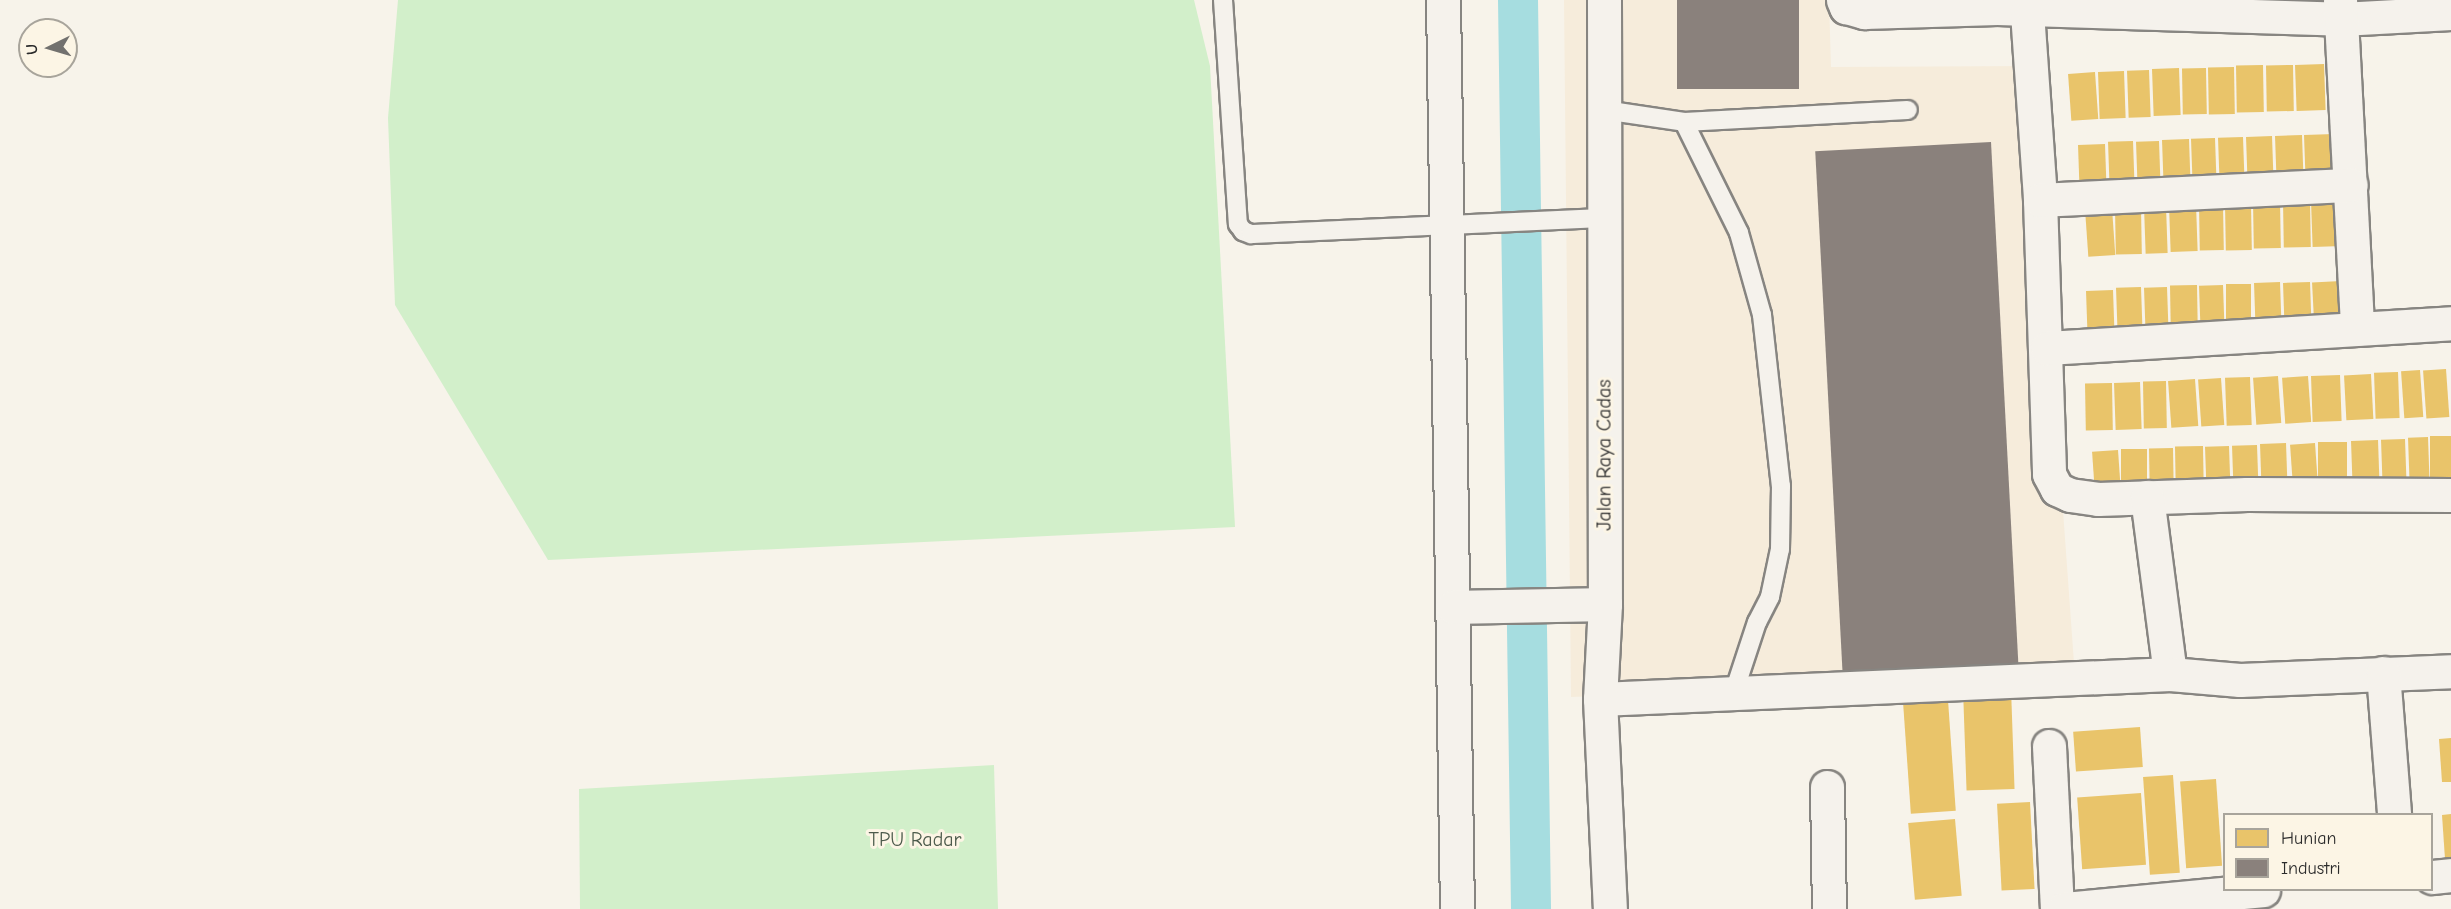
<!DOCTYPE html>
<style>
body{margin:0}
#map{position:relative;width:2451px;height:909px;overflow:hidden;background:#f7f3ea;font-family:"Comic Neue",sans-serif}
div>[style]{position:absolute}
.built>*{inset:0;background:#f6ecdb}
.green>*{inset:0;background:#d2efca}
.homes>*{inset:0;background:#e9c46a;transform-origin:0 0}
.industry>*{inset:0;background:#8a817c;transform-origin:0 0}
.canal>*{height:40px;margin:-20px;padding:0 20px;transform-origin:20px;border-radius:20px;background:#a6dde0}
.roads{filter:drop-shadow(2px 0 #878581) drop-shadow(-2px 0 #878581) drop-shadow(0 2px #878581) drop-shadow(0 -2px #878581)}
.service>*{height:18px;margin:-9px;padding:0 9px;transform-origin:9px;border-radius:9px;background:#f5f2ec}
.minor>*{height:33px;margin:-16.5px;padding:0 16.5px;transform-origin:16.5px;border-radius:16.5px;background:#f5f2ec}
.tertiary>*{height:33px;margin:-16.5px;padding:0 16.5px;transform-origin:16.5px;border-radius:16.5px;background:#f5f2ec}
span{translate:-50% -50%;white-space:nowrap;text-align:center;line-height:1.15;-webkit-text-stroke:6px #fcf5e5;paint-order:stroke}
.street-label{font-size:20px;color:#2b2b2b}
.park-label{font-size:20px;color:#4d5b4c}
.legend{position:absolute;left:2223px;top:813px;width:210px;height:78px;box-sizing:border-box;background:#fcf5e5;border:2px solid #a8a49b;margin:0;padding:8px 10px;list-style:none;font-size:18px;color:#2b2b2b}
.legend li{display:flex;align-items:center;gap:12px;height:30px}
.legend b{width:30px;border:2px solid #a8a49b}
.north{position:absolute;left:18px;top:18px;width:60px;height:60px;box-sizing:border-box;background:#fcf5e5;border:2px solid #a8a49b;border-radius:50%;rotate:265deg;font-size:16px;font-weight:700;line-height:24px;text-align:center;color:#2b2b2b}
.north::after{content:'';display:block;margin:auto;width:21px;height:27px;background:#72716e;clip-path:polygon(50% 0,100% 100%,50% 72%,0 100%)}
</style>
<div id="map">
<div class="built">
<i style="clip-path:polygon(1564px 0,1829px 0,1831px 67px,2031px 66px,2075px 677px,1571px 697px)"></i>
</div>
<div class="green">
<i style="clip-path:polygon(398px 0,1194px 0,1210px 66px,1235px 527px,548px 560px,395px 305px,388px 118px)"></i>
<i style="clip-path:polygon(994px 765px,998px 909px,580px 909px,579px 789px)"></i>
</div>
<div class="homes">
<i style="left:2324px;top:64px;width:46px;height:29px;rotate:88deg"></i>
<i style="left:2263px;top:65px;width:47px;height:27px;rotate:89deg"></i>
<i style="left:2293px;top:65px;width:46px;height:27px;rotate:89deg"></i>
<i style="left:2234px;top:67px;width:47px;height:26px;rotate:89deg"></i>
<i style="left:2179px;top:68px;width:47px;height:27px;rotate:88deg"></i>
<i style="left:2206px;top:68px;width:46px;height:24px;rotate:89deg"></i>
<i style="left:2149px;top:70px;width:47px;height:22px;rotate:88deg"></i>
<i style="left:2124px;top:71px;width:47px;height:26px;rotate:88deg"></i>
<i style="left:2095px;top:72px;width:47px;height:27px;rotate:86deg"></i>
<i style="left:2334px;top:134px;width:47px;height:30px;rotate:88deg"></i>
<i style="left:2302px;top:135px;width:46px;height:27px;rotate:88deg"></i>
<i style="left:2272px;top:136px;width:47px;height:26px;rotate:88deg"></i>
<i style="left:2243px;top:137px;width:48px;height:25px;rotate:88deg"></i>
<i style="left:2215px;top:138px;width:47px;height:24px;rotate:88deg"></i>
<i style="left:2189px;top:139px;width:47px;height:27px;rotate:88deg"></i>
<i style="left:2133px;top:141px;width:48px;height:25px;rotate:88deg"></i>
<i style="left:2159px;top:141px;width:47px;height:23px;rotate:88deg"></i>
<i style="left:2105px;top:144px;width:46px;height:27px;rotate:88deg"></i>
<i style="left:2341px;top:200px;width:46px;height:30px;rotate:88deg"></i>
<i style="left:2280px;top:201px;width:47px;height:27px;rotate:89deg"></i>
<i style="left:2310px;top:201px;width:46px;height:27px;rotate:89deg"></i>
<i style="left:2251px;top:203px;width:47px;height:26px;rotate:89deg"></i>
<i style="left:2196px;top:204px;width:47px;height:27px;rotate:88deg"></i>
<i style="left:2223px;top:204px;width:46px;height:24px;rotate:89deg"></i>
<i style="left:2166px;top:206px;width:47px;height:22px;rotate:88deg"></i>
<i style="left:2141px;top:207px;width:47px;height:26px;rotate:89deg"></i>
<i style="left:2112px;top:208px;width:47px;height:27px;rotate:86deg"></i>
<i style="left:2341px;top:281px;width:45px;height:29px;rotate:87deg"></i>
<i style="left:2280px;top:282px;width:47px;height:26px;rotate:88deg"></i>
<i style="left:2310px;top:282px;width:46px;height:27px;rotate:88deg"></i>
<i style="left:2226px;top:284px;width:25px;height:48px"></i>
<i style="left:2197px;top:285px;width:47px;height:27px;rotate:89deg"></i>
<i style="left:2223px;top:285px;width:46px;height:24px;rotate:88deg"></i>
<i style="left:2141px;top:287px;width:47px;height:25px;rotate:88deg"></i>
<i style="left:2167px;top:287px;width:46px;height:23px;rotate:88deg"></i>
<i style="left:2113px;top:290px;width:46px;height:27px;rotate:88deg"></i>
<i style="left:2446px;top:369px;width:48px;height:23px;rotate:86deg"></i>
<i style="left:2420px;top:370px;width:47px;height:19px;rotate:86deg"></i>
<i style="left:2398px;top:372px;width:46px;height:24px;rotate:88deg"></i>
<i style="left:2371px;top:374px;width:45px;height:27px;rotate:87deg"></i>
<i style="left:2340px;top:375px;width:46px;height:29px;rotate:88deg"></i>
<i style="left:2278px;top:376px;width:47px;height:25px;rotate:86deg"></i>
<i style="left:2308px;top:376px;width:46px;height:26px;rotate:86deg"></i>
<i style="left:2250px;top:377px;width:48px;height:25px;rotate:88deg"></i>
<i style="left:2221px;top:378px;width:47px;height:23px;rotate:86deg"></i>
<i style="left:2195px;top:379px;width:47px;height:27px;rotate:86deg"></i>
<i style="left:2166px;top:381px;width:47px;height:23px;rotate:89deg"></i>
<i style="left:2140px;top:382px;width:47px;height:26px;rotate:88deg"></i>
<i style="left:2112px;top:383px;width:47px;height:27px;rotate:89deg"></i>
<i style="left:2451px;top:436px;width:48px;height:21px;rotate:90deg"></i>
<i style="left:2428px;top:437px;width:47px;height:20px;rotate:88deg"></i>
<i style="left:2405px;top:439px;width:46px;height:24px;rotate:88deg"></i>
<i style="left:2378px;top:440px;width:47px;height:27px;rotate:88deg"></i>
<i style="left:2318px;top:442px;width:29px;height:47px"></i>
<i style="left:2286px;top:443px;width:47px;height:26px;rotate:88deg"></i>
<i style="left:2315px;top:443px;width:46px;height:25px;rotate:86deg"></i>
<i style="left:2257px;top:445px;width:47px;height:25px;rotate:88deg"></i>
<i style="left:2203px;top:446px;width:47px;height:28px;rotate:89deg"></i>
<i style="left:2229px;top:446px;width:46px;height:24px;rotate:88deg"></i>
<i style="left:2173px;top:448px;width:46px;height:24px;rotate:89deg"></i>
<i style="left:2121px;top:449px;width:26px;height:47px"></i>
<i style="left:2118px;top:450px;width:47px;height:26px;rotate:86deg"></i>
<i style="left:2011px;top:688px;width:101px;height:48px;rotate:88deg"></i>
<i style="left:1948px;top:700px;width:111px;height:45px;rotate:86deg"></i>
<i style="left:2140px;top:727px;width:40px;height:67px;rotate:86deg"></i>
<i style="clip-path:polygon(2451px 738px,2451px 782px,2442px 782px,2439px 739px)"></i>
<i style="left:2173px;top:775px;width:98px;height:30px;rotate:86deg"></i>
<i style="left:2216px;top:779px;width:87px;height:36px;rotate:86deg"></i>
<i style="left:2141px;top:793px;width:72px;height:64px;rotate:86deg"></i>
<i style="left:2030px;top:802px;width:87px;height:33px;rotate:87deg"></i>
<i style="clip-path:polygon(2451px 814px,2451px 859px,2445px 859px,2442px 815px)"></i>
<i style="left:1955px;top:819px;width:77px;height:47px;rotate:85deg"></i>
</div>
<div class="industry">
<i style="left:1677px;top:0;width:122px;height:89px"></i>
<i style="left:1991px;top:142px;width:528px;height:176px;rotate:87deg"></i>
</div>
<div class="canal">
<i style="left:1518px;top:0;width:909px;rotate:89.18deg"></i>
</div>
<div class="roads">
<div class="service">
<i style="left:1223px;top:0;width:225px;rotate:86.2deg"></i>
<i style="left:1238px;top:224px;width:9px;rotate:54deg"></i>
<i style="left:1243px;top:231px;width:9px;rotate:21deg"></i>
<i style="left:1251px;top:234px;width:353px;rotate:-2.6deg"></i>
<i style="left:1604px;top:110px;width:81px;rotate:8.5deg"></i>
<i style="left:1684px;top:122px;width:124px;rotate:63.6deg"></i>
<i style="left:1739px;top:233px;width:85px;rotate:74.3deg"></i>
<i style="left:1762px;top:315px;width:172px;rotate:83.7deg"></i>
<i style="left:1781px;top:486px;width:63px;rotate:90.9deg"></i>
<i style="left:1780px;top:549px;width:49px;rotate:101.8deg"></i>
<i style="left:1770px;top:597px;width:28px;rotate:117deg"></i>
<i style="left:1757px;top:622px;width:74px;rotate:108.2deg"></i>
<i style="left:1684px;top:122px;width:224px;rotate:-3.1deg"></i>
</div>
<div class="minor">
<i style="left:1443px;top:0;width:909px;rotate:89.12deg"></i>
<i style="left:1843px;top:0;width:8px;rotate:67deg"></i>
<i style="left:1846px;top:7px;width:19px;rotate:16deg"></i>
<i style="left:1864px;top:12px;width:133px;rotate:-1.7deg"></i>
<i style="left:1997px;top:8px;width:344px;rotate:1.8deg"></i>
<i style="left:2341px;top:19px;width:110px;rotate:-3.1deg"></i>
<i style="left:2340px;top:0;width:329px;rotate:87deg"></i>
<i style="left:2027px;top:12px;width:188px;rotate:86deg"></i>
<i style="left:2040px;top:200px;width:274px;rotate:88.1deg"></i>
<i style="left:2049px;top:474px;width:17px;rotate:62deg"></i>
<i style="left:2057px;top:489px;width:14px;rotate:25deg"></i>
<i style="left:2070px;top:495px;width:28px;rotate:8deg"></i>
<i style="left:2098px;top:499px;width:149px;rotate:-1.9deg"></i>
<i style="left:2247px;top:494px;width:204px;rotate:0.3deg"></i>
<i style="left:2040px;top:200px;width:311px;rotate:-2.8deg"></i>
<i style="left:2047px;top:348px;width:405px;rotate:-3.5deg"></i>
<i style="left:2147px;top:497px;width:178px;rotate:82.6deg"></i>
<i style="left:2170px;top:674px;width:70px;rotate:4.9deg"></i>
<i style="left:2240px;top:680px;width:211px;rotate:-2.4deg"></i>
<i style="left:1453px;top:607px;width:152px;rotate:-1.1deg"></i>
<i style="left:2383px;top:673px;width:141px;rotate:85.5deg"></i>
<i style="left:1600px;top:699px;width:571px;rotate:-2.51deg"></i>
<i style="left:2049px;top:746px;width:163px;rotate:87.2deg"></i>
<i style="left:1827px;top:787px;width:122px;rotate:89.1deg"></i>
<i style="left:2432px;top:877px;width:19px;rotate:-6deg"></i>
<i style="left:2063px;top:909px;width:201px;rotate:-5.4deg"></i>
</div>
<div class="tertiary">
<i style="left:1604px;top:0;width:604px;rotate:89.91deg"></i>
<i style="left:1605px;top:604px;width:95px;rotate:93deg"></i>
<i style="left:1600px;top:699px;width:210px;rotate:87.3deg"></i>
</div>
</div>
<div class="street-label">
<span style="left:1604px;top:455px;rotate:-90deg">Jalan Raya Cadas</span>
</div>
<div class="park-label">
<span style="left:915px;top:839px">TPU Radar</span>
</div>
<ul class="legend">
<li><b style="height:16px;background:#e9c46a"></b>Hunian</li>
<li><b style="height:16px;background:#8a817c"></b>Industri</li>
</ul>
<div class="north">U</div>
</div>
